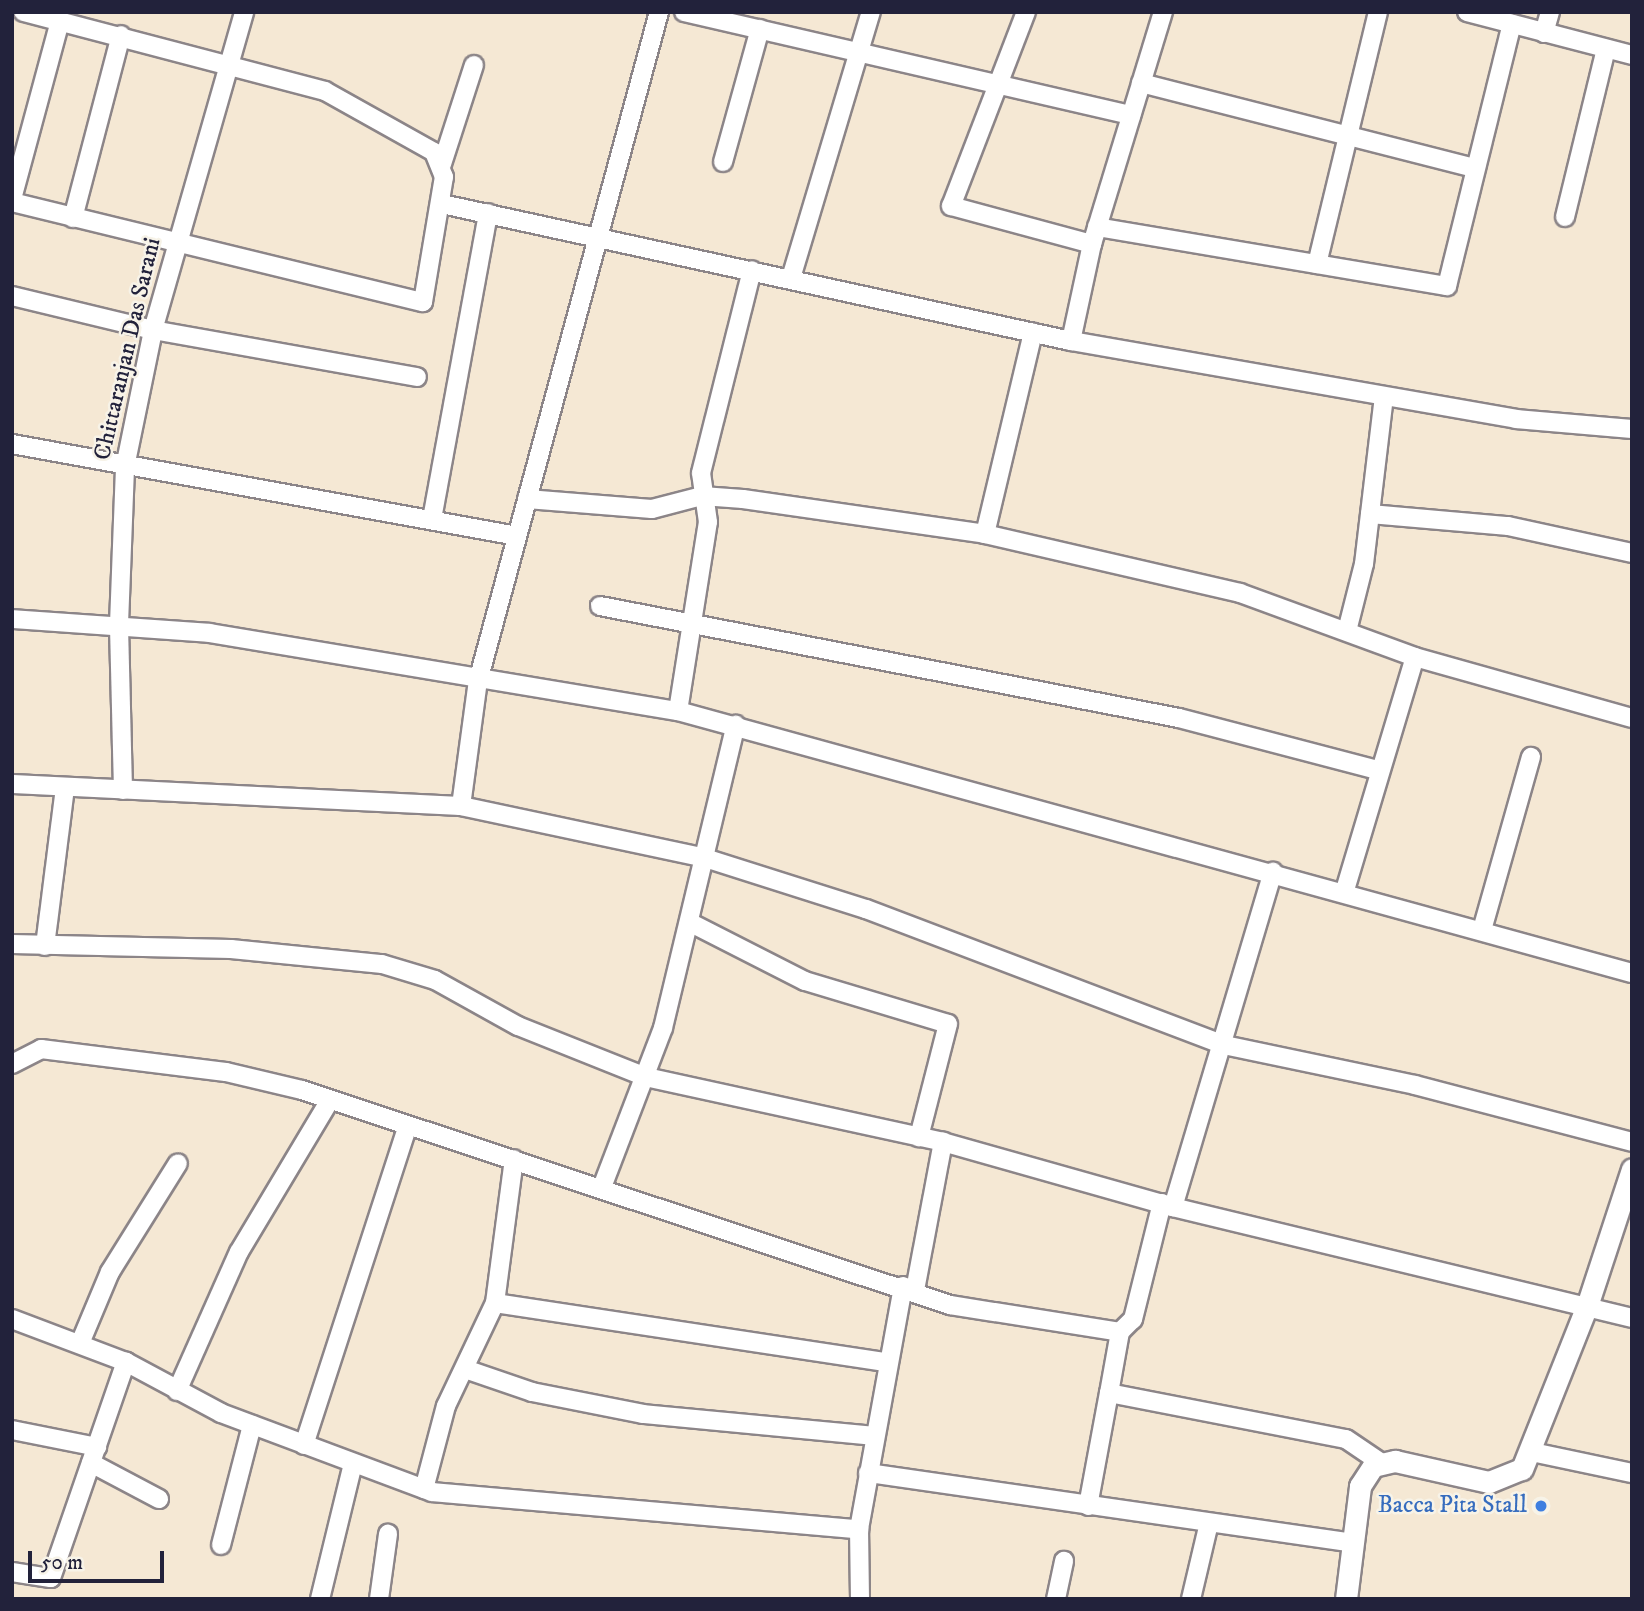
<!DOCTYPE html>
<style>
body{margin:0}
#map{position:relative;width:1644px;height:1611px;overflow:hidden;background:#f5e8d4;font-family:"IM FELL DW Pica",serif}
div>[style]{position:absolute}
.roads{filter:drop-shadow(2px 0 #8c8588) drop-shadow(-2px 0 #8c8588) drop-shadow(0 2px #8c8588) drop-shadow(0 -2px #8c8588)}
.minor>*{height:18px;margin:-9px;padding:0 9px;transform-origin:9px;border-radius:9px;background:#fff}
.tertiary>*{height:21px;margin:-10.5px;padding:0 10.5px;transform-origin:10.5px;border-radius:10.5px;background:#fff}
.dots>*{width:19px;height:19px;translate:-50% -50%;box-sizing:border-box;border:4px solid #f7f3e8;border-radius:50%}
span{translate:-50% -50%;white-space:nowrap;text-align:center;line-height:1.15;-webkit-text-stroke:5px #f7f3e8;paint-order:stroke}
.street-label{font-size:24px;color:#22223b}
.shop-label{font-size:24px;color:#366cbe}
.right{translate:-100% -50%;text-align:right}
.frame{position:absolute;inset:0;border:14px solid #22223b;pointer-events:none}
.scale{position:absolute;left:28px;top:1551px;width:136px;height:32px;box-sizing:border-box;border:4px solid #22223b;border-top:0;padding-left:9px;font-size:21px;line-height:24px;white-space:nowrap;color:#22223b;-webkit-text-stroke:5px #f7f3e8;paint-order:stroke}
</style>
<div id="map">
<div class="roads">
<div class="minor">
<i style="left:684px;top:12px;width:459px;rotate:13deg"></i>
<i style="left:1026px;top:12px;width:208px;rotate:111.1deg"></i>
<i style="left:951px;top:206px;width:146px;rotate:15.1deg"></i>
<i style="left:1467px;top:12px;width:171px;rotate:14.6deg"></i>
<i style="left:1544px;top:33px;width:22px;rotate:-74deg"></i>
<i style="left:1141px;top:83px;width:344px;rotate:14.3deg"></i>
<i style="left:723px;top:162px;width:138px;rotate:-74.5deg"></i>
<i style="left:442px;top:164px;width:104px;rotate:-72.1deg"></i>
<i style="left:12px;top:199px;width:184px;rotate:-74.9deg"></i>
<i style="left:12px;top:202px;width:423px;rotate:13.7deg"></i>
<i style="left:423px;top:302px;width:127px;rotate:-80.5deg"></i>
<i style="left:444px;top:177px;width:27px;rotate:-112deg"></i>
<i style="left:434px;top:152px;width:125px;rotate:-150.8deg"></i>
<i style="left:325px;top:91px;width:312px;rotate:-165.3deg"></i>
<i style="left:442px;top:204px;width:644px;rotate:12.29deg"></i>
<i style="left:1071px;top:341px;width:452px;rotate:9.9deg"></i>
<i style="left:1516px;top:419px;width:116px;rotate:4.9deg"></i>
<i style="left:1565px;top:217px;width:173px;rotate:-76.3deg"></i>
<i style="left:73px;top:218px;width:189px;rotate:-75.3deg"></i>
<i style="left:1097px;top:227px;width:355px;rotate:9.6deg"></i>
<i style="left:1447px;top:286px;width:270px;rotate:-76.1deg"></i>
<i style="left:1317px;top:264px;width:259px;rotate:-76.4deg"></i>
<i style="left:791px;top:278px;width:278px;rotate:-73.3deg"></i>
<i style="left:12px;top:296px;width:145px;rotate:13.6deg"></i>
<i style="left:153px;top:330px;width:268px;rotate:10.1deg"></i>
<i style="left:1071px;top:341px;width:99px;rotate:-77.8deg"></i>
<i style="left:1092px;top:244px;width:243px;rotate:-73deg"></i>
<i style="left:12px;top:444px;width:513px;rotate:10.32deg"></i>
<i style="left:527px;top:499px;width:125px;rotate:4.6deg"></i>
<i style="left:652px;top:509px;width:52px;rotate:-14.6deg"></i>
<i style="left:702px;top:496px;width:41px;rotate:4.2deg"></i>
<i style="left:743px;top:499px;width:245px;rotate:8.2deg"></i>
<i style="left:985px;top:534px;width:262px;rotate:13deg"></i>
<i style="left:1240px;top:593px;width:186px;rotate:20.1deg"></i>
<i style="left:1415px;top:657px;width:225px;rotate:15.7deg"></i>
<i style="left:1370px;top:514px;width:139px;rotate:5deg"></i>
<i style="left:1508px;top:526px;width:127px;rotate:12.3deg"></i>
<i style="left:432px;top:519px;width:311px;rotate:-79.6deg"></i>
<i style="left:985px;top:534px;width:207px;rotate:-76.6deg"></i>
<i style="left:600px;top:606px;width:590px;rotate:10.95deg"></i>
<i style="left:1179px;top:718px;width:205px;rotate:14.7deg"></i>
<i style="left:12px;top:619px;width:198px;rotate:4deg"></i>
<i style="left:210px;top:633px;width:474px;rotate:9.5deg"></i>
<i style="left:678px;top:711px;width:989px;rotate:15.36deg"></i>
<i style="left:1347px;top:631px;width:69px;rotate:-75.8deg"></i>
<i style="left:1364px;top:564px;width:168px;rotate:-83.2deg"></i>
<i style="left:678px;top:711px;width:191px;rotate:-81deg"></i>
<i style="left:708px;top:522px;width:49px;rotate:-98.1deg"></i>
<i style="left:701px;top:473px;width:209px;rotate:-75.9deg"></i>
<i style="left:12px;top:784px;width:450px;rotate:2.8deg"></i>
<i style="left:461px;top:806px;width:249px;rotate:12deg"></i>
<i style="left:705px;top:858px;width:169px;rotate:17.6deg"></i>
<i style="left:866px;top:909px;width:383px;rotate:20.8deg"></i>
<i style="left:1224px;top:1045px;width:195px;rotate:11.8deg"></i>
<i style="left:1415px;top:1085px;width:224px;rotate:14.7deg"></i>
<i style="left:123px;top:790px;width:166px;rotate:-91.4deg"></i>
<i style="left:119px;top:624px;width:157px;rotate:-87.8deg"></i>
<i style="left:125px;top:467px;width:140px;rotate:-78.4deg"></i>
<i style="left:153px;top:330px;width:331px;rotate:-74deg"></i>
<i style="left:461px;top:806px;width:126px;rotate:-82.3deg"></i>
<i style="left:478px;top:681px;width:693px;rotate:-74.86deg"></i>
<i style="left:1345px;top:890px;width:243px;rotate:-73.3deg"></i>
<i style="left:689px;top:922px;width:130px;rotate:27deg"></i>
<i style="left:805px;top:981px;width:149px;rotate:16.7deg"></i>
<i style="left:948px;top:1024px;width:117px;rotate:104.4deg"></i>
<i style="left:1482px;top:930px;width:180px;rotate:-74.2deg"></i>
<i style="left:12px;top:944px;width:219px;rotate:1.3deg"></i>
<i style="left:231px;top:949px;width:152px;rotate:5.7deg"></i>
<i style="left:382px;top:964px;width:55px;rotate:16.8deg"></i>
<i style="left:435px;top:980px;width:95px;rotate:29deg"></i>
<i style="left:518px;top:1026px;width:138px;rotate:21.7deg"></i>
<i style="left:646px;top:1077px;width:304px;rotate:12.3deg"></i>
<i style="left:943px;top:1142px;width:239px;rotate:15.8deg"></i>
<i style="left:1173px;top:1207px;width:472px;rotate:13.6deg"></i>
<i style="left:45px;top:946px;width:160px;rotate:-82.8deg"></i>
<i style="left:12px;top:1064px;width:33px;rotate:-27deg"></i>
<i style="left:41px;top:1049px;width:186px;rotate:7.1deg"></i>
<i style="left:226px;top:1072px;width:78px;rotate:13.3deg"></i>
<i style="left:302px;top:1090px;width:683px;rotate:18.36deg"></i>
<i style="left:950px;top:1305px;width:172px;rotate:9deg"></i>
<i style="left:602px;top:1187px;width:170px;rotate:-69deg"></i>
<i style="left:663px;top:1028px;width:312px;rotate:-76.5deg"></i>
<i style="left:1162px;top:1203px;width:120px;rotate:104deg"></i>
<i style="left:1133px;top:1319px;width:18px;rotate:135deg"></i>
<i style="left:1120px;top:1332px;width:62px;rotate:100.2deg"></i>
<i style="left:1109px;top:1393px;width:241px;rotate:11deg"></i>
<i style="left:1346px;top:1439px;width:41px;rotate:34.1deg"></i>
<i style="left:1173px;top:1207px;width:350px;rotate:-73.4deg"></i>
<i style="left:915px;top:1290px;width:151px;rotate:-79.3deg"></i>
<i style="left:495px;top:1303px;width:395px;rotate:8.6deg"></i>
<i style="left:12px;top:1319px;width:122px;rotate:20.7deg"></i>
<i style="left:126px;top:1362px;width:108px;rotate:28.2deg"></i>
<i style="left:221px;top:1413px;width:225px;rotate:20.5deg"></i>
<i style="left:432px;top:1492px;width:429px;rotate:5deg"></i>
<i style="left:81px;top:1341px;width:75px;rotate:-67.2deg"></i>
<i style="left:110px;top:1272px;width:128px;rotate:-58deg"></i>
<i style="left:465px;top:1369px;width:71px;rotate:18.9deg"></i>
<i style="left:532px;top:1392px;width:113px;rotate:11.2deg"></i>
<i style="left:643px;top:1414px;width:232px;rotate:5.4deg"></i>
<i style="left:177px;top:1391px;width:152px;rotate:-66deg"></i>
<i style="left:239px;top:1252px;width:177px;rotate:-59.1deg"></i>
<i style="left:12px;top:1430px;width:87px;rotate:11.3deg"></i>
<i style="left:304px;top:1445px;width:333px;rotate:-72deg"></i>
<i style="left:1532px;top:1452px;width:102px;rotate:11.9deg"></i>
<i style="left:91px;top:1463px;width:77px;rotate:27.9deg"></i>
<i style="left:868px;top:1473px;width:490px;rotate:8.2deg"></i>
<i style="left:424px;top:1489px;width:86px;rotate:-75.2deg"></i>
<i style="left:446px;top:1406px;width:114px;rotate:-64.6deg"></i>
<i style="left:495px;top:1303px;width:145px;rotate:-82.5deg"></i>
<i style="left:1088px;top:1506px;width:115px;rotate:-79.5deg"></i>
<i style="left:221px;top:1545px;width:124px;rotate:-75.5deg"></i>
<i style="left:12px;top:1572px;width:39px;rotate:9deg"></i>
<i style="left:51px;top:1578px;width:229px;rotate:-70.9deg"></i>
<i style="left:320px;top:1599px;width:139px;rotate:-76.3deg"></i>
<i style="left:379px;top:1599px;width:66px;rotate:-82.1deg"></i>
<i style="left:860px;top:1599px;width:70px;rotate:-90.8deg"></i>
<i style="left:859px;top:1529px;width:247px;rotate:-79.7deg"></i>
<i style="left:1056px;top:1599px;width:39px;rotate:-78deg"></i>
<i style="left:1191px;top:1599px;width:78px;rotate:-76.7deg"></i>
</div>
<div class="tertiary">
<i style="left:1346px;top:1599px;width:114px;rotate:-82.9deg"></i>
<i style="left:1360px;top:1486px;width:24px;rotate:-57deg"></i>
<i style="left:1373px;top:1466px;width:23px;rotate:-13deg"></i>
<i style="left:1395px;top:1461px;width:96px;rotate:12.6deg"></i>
<i style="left:1489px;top:1482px;width:35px;rotate:-22deg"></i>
<i style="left:1522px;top:1469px;width:175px;rotate:-68.3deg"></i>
<i style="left:1587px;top:1306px;width:144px;rotate:-71.8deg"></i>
</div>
</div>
<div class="dots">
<i style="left:1541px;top:1506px;background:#3f7fe0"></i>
</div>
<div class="street-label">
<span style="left:128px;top:349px;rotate:-77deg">Chittaranjan Das Sarani</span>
</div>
<div class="shop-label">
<span class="right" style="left:1527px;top:1506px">Bacca Pita Stall</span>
</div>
<div class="frame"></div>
<div class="scale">50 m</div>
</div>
